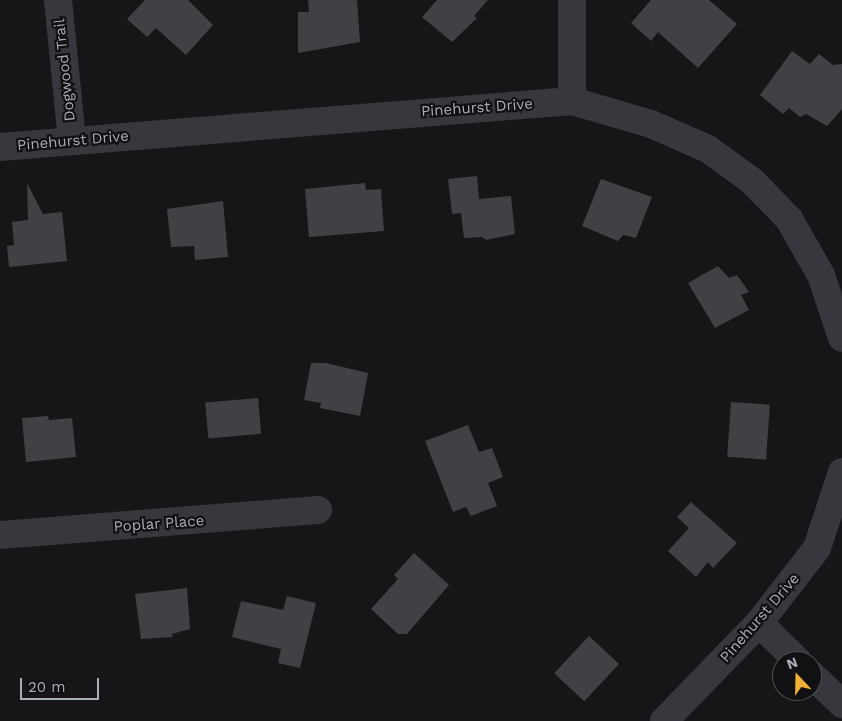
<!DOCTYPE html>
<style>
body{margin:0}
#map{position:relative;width:842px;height:721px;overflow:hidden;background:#161618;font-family:"Work Sans",sans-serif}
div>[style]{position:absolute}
.building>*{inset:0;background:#404145;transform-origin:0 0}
.minor>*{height:28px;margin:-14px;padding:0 14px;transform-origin:14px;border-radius:14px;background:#37383d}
span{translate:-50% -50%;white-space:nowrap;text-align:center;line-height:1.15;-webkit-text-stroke:4.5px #111113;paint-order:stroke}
.street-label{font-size:15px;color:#a8adb8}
.north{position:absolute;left:772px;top:651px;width:50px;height:50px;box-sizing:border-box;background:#111113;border:1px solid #4d4f55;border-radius:50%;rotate:339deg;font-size:14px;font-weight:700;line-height:20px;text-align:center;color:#a8adb8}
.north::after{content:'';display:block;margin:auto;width:18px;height:22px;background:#f2b134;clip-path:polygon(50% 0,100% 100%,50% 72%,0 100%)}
.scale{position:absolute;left:20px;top:678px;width:79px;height:22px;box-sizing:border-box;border:2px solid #a8adb8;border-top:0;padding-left:6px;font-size:15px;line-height:18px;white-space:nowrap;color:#a8adb8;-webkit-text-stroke:4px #111113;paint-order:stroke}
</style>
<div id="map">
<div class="building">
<i style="clip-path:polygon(145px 0,188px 0,213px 25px,186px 55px,156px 28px,147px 37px,127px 19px)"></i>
<i style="clip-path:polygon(308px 0,357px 0,360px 42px,298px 53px,298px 12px,309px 12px)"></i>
<i style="clip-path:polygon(437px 0,488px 0,474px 16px,477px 18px,452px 42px,422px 17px)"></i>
<i style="clip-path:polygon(651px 0,709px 0,737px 24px,698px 68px,658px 32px,651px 41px,631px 23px)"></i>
<i style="clip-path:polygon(792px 51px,810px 64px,819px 54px,833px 65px,842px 64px,842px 109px,827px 126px,806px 114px,800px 117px,789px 108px,783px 114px,760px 95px)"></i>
<i style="clip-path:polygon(477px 176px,479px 199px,511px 196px,515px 234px,486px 240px,482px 237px,464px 238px,461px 213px,452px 214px,448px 179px)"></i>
<i style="clip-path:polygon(601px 179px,652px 197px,636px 238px,623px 235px,618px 241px,582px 226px)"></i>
<i style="clip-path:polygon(27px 183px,43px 214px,62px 212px,67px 261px,9px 267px,7px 246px,14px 245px,12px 222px,28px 220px)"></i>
<i style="clip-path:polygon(365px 183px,366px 190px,381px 189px,384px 231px,309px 237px,305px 189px)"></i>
<i style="clip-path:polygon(223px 201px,228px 257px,195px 260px,194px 246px,171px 247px,167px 209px)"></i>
<i style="clip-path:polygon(718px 266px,729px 278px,737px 275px,749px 292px,741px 295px,749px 310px,715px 328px,688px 283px)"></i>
<i style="clip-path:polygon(311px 363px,326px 363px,368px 373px,360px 416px,320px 408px,321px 403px,304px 400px)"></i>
<i style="left:258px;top:398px;width:36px;height:53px;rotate:85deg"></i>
<i style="left:731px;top:402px;width:39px;height:55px;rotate:4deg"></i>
<i style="clip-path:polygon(48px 416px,49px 420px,72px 418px,76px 457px,26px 462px,22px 418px)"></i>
<i style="clip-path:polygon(468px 425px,479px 452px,492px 448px,503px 477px,488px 483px,497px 506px,471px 516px,466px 507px,453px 512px,425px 441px)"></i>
<i style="clip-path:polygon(691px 502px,737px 543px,713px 568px,708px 562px,696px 577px,668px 551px,689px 528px,677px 517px)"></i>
<i style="clip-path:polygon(414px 553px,449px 585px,407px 634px,398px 634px,371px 609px,398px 579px,394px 575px)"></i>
<i style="clip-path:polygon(187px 588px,190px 629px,172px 634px,173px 637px,141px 639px,135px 594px)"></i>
<i style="clip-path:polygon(287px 596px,316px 603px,300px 668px,278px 663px,281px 649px,232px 637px,241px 601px,283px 610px)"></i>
<i style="left:589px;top:636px;width:41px;height:51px;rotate:43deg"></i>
</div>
<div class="minor">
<i style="left:58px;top:0;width:141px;rotate:84.3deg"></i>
<i style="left:572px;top:0;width:101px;rotate:90deg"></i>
<i style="left:0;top:147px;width:574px;rotate:-4.6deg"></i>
<i style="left:572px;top:101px;width:82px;rotate:16.2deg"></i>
<i style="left:651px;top:124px;width:62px;rotate:23.7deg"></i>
<i style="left:708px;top:149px;width:54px;rotate:36deg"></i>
<i style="left:752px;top:181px;width:53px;rotate:45.8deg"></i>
<i style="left:789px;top:219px;width:64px;rotate:60.3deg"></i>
<i style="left:821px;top:275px;width:66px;rotate:71.6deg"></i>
<i style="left:0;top:535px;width:319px;rotate:-4.5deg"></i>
<i style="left:759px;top:623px;width:54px;rotate:44.3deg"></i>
<i style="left:812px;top:675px;width:42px;rotate:44deg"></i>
<i style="left:664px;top:721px;width:136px;rotate:-45.9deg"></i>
<i style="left:759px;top:623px;width:95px;rotate:-52.3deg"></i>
<i style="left:817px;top:548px;width:80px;rotate:-71.8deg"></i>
</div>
<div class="street-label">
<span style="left:65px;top:70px;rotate:-96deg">Dogwood Trail</span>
<span style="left:477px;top:108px;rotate:-4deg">Pinehurst Drive</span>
<span style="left:73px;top:141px;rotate:-5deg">Pinehurst Drive</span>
<span style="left:159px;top:524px;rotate:-4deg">Poplar Place</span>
<span style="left:760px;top:618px;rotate:-49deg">Pinehurst Drive</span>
</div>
<div class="north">N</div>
<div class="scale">20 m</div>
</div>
